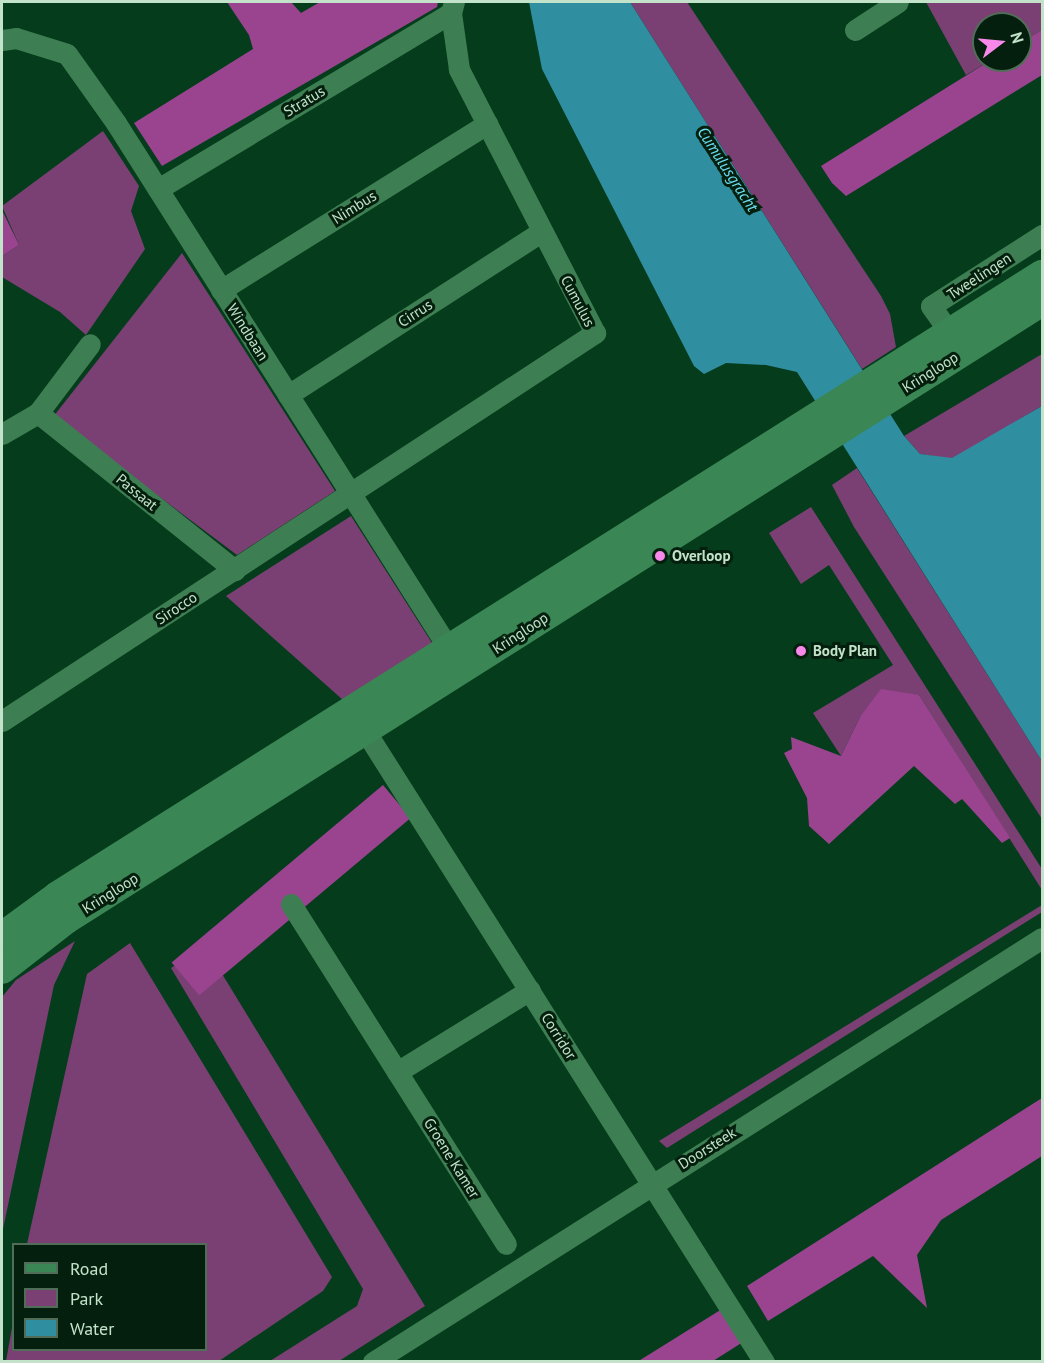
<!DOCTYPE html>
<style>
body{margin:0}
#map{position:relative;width:1044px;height:1363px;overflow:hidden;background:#053c1c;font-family:"PT Sans",sans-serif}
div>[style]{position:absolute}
.green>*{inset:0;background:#7b4073}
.forest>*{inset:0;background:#9a4490;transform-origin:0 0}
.water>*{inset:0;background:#2f8fa0}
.street>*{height:21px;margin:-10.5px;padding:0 10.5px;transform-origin:10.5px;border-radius:10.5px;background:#3d7f52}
.secondary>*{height:30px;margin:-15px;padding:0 15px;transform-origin:15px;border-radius:15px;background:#3a8654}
.dots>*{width:16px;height:16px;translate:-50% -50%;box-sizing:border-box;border:3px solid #041f0d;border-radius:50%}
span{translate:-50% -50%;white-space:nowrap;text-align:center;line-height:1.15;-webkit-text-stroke:6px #041f0d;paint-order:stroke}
.street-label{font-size:15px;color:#c2e3c9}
.poi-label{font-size:15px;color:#c2e3c9;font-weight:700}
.left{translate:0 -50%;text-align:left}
.water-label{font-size:16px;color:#6ee0f7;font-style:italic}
.frame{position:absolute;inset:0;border:3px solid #c2e3c9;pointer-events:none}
.legend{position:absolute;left:12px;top:1243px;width:195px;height:108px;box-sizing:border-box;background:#041f0d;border:2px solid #506d58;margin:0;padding:8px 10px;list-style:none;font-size:18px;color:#c2e3c9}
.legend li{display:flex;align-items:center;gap:12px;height:30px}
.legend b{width:30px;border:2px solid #506d58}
.north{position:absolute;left:972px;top:12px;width:60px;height:60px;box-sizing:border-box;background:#041f0d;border:2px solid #506d58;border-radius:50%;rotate:74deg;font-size:16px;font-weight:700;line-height:24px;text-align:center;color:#c2e3c9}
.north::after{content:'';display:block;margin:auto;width:21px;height:27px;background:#f888ea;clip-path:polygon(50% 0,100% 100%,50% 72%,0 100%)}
</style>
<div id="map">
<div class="green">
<i style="clip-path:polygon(630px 2px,687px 2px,881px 296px,890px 314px,896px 347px,862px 369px)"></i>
<i style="clip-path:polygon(926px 2px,1042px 2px,1042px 30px,1020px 43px,1020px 24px,984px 24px,984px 60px,991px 60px,966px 75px)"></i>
<i style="clip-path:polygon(103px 131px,139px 186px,131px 211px,145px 249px,86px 335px,60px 312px,2px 277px,2px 256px,19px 245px,2px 206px)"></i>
<i style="clip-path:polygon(182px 253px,335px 491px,237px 555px,53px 417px)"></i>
<i style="clip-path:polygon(1042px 354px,1042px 406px,952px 459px,920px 454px,904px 436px)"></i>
<i style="clip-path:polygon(857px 468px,1042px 761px,1042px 819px,854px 527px,832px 485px)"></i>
<i style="clip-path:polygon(811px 507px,1042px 869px,1042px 890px,919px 695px,860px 717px,841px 756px,813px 713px,893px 665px,829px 565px,801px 584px,769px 533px)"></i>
<i style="clip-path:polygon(351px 516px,432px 643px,343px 700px,226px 596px)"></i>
<i style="clip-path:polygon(1042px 905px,1042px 912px,667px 1148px,659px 1141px)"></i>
<i style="clip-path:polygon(75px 941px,54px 985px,2px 1234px,2px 997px,16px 980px)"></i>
<i style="clip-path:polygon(130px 943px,332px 1277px,323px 1291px,219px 1361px,6px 1361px,13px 1322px,14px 1350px,206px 1350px,206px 1244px,27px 1244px,87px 974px)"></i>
<i style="clip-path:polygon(205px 946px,425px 1306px,339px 1361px,270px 1361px,357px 1306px,363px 1289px,171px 968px)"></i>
</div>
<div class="forest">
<i style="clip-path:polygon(227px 2px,291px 2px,301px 13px,320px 2px,438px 2px,437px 7px,162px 166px,134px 123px,253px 49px,249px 35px)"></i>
<i style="clip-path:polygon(1042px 30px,1042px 75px,846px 196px,832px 183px,821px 166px,991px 60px,1020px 60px,1020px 43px)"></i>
<i style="clip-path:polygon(2px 210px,19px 245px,2px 256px)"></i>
<i style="clip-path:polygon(881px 689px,919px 695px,1010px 838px,1002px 843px,962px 799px,955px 804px,914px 766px,829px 844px,809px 826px,807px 798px,784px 753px,792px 749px,791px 737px,841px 756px,860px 717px)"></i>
<i style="left:383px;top:785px;width:43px;height:276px;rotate:50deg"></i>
<i style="clip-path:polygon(1042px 1098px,1042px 1156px,941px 1220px,917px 1255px,927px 1308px,873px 1256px,768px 1321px,747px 1286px)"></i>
<i style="clip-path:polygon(722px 1309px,743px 1342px,713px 1361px,637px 1362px)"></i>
</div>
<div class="water">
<i style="clip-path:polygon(529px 2px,630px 2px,904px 436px,920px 454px,952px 458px,1042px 406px,1042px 761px,797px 372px,766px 365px,726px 363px,704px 374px,694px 366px,542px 69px)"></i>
</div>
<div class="street">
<i style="left:855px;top:30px;width:51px;rotate:-33.1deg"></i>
<i style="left:2px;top:40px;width:14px;rotate:-8deg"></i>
<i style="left:16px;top:38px;width:53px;rotate:17.4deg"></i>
<i style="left:67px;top:54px;width:85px;rotate:54.6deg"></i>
<i style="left:116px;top:123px;width:636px;rotate:57.66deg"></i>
<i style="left:158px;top:189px;width:342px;rotate:-31deg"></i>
<i style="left:221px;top:290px;width:314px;rotate:-32deg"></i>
<i style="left:957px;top:343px;width:45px;rotate:-125.1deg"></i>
<i style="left:931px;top:306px;width:132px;rotate:-32.6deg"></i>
<i style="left:288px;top:395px;width:302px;rotate:-32.8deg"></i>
<i style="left:38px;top:413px;width:252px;rotate:38.6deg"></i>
<i style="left:2px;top:434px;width:42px;rotate:-30.3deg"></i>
<i style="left:38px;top:413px;width:86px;rotate:-53deg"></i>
<i style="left:357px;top:718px;width:762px;rotate:57.71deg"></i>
<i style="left:2px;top:721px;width:709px;rotate:-33.2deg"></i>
<i style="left:595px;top:333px;width:297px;rotate:-117.3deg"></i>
<i style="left:459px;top:69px;width:57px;rotate:-98.1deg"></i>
<i style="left:451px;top:13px;width:11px;rotate:-75deg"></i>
<i style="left:291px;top:904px;width:402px;rotate:57.7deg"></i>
<i style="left:397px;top:1072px;width:156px;rotate:-31.7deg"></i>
<i style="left:373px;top:1362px;width:792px;rotate:-32.37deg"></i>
</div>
<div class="secondary">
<i style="left:2px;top:937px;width:69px;rotate:-36.2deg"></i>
<i style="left:58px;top:896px;width:1164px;rotate:-32.26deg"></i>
<i style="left:2px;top:969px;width:81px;rotate:-38deg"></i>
<i style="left:66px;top:919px;width:1155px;rotate:-32.34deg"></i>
</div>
<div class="dots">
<i style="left:660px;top:556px;background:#f888ea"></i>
<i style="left:801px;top:651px;background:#f888ea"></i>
</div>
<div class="street-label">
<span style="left:304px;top:101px;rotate:-31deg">Stratus</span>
<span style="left:354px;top:207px;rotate:-32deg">Nimbus</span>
<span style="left:979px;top:276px;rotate:-33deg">Tweelingen</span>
<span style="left:578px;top:301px;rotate:62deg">Cumulus</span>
<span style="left:415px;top:313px;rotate:-33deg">Cirrus</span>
<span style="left:248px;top:332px;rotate:58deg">Windbaan</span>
<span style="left:930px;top:372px;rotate:-32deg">Kringloop</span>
<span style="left:137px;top:492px;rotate:39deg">Passaat</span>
<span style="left:176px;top:608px;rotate:-33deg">Sirocco</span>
<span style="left:520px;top:633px;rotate:-33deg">Kringloop</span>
<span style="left:110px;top:893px;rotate:-32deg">Kringloop</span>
<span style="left:559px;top:1036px;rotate:58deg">Corridor</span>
<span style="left:707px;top:1148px;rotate:-32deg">Doorsteek</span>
<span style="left:452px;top:1158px;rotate:58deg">Groene Kamer</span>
</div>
<div class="poi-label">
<span class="left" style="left:672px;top:556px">Overloop</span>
<span class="left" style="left:813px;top:651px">Body Plan</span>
</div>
<div class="water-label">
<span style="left:728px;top:169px;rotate:57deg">Cumulusgracht</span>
</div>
<div class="frame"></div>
<ul class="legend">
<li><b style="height:8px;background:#3a8654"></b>Road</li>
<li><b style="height:16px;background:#7b4073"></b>Park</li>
<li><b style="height:16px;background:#2f8fa0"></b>Water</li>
</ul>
<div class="north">N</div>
</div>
